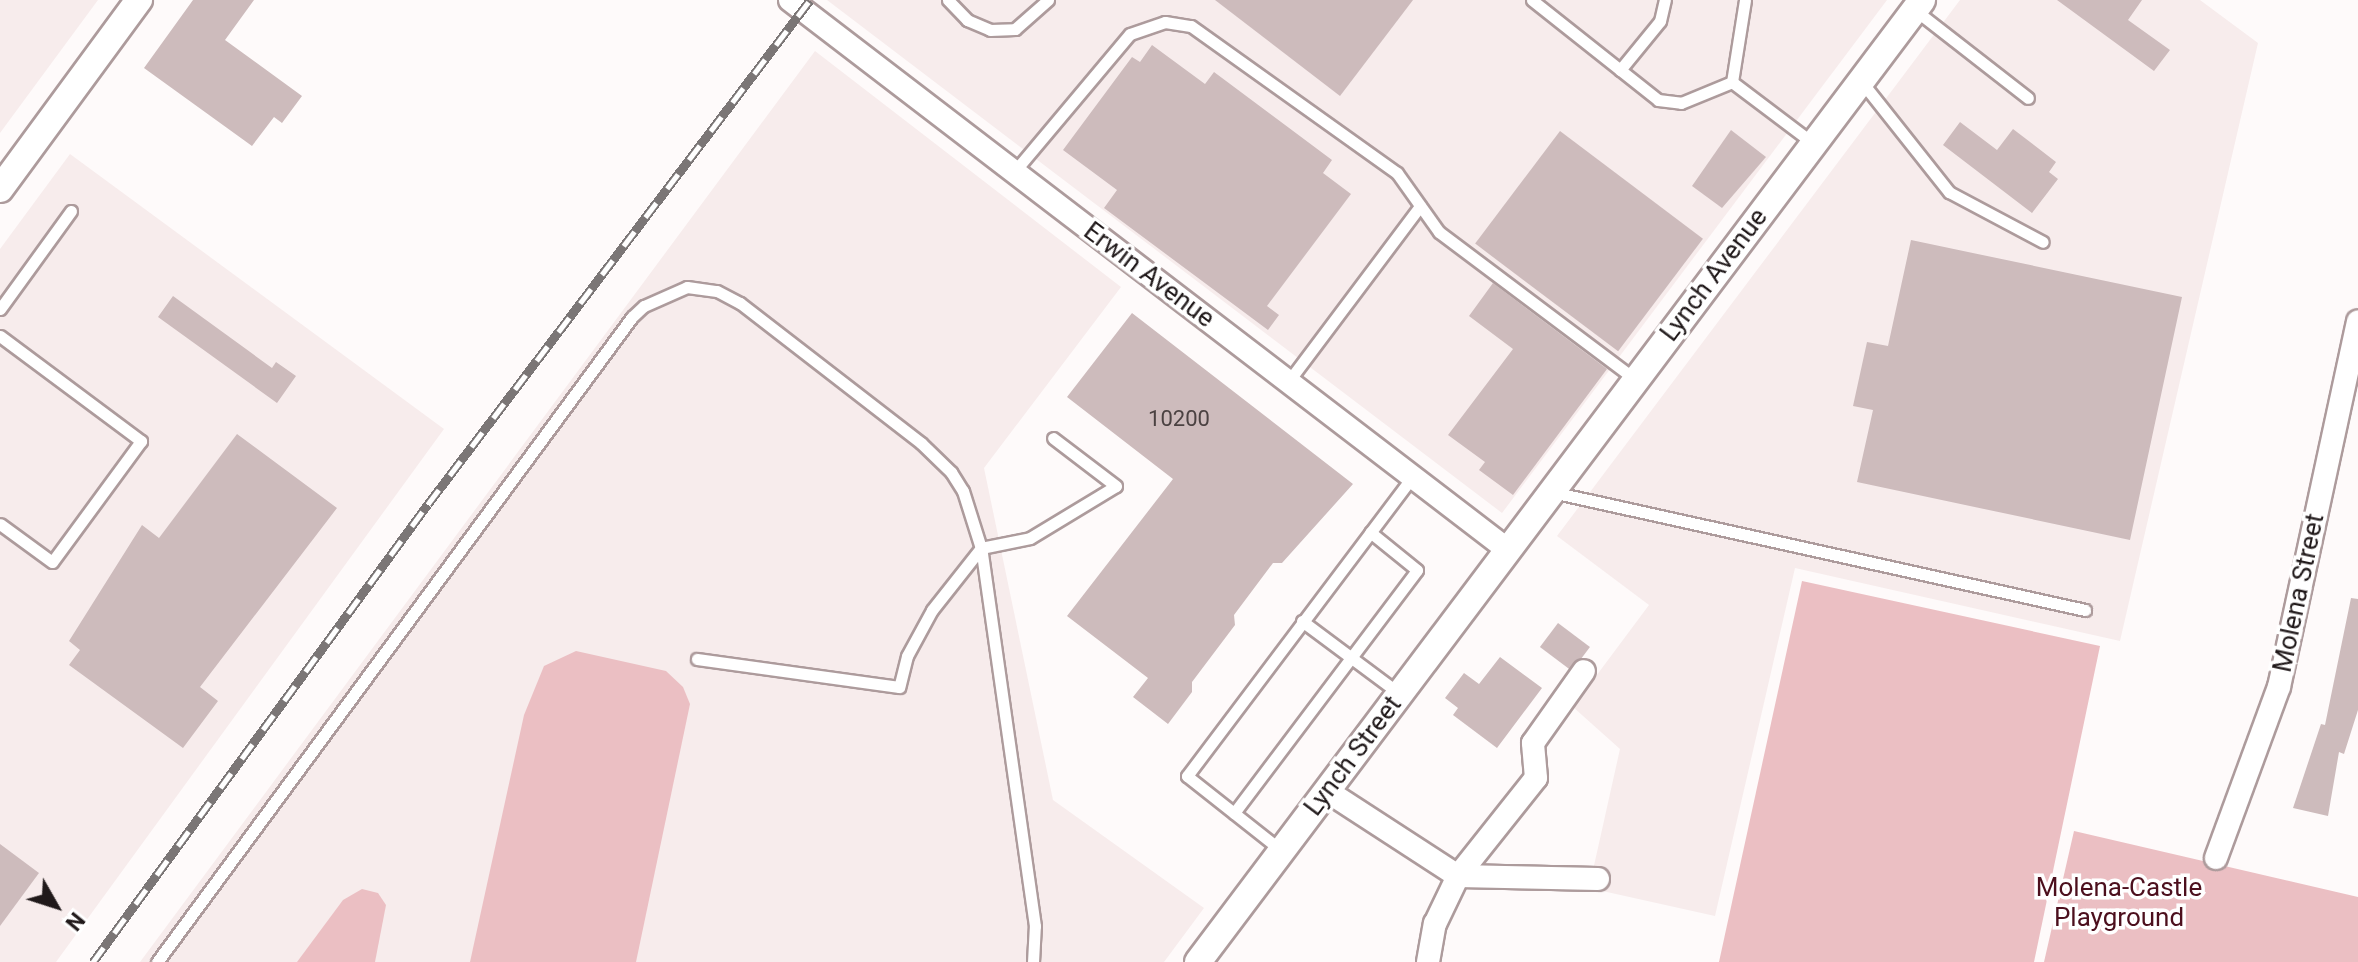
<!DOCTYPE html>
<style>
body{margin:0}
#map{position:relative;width:2358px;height:962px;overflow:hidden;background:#fefafa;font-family:Roboto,sans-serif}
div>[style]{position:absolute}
.built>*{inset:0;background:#f7ecec}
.green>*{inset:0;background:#ebbfc3}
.building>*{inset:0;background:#cdbbbc;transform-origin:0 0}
.roads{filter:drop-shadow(2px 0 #ad9b9c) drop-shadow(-2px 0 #ad9b9c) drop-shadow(0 2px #ad9b9c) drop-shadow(0 -2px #ad9b9c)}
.service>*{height:11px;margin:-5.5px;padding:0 5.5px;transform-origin:5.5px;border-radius:5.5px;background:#fff}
.minor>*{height:22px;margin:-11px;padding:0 11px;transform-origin:11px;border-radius:11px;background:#fff}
.tertiary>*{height:26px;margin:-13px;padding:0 13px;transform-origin:13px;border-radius:13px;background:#fff}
.rail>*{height:9px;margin-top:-4.5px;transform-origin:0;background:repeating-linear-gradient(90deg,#fff 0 18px,#7b7676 0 36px);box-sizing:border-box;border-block:2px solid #7b7676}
span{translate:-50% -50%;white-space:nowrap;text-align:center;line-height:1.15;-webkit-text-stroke:7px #fff;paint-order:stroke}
.number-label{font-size:22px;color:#4b4242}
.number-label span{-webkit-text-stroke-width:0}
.street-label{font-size:26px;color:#20191a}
.park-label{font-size:26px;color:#4c0f1d}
.north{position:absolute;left:16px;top:866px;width:80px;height:80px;-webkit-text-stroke:6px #fff;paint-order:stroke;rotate:129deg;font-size:22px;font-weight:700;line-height:32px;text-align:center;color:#20191a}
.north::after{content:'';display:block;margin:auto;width:28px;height:36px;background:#20191a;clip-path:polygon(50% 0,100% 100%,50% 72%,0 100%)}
</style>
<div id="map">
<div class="built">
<i style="clip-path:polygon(0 0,98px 0,0 133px)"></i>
<i style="clip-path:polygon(827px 0,1887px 0,1502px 513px)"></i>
<i style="clip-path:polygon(1960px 0,2200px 0,2258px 43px,2120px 641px,1795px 568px,1715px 916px,1589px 888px,1620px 749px,1573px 707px,1649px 605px,1557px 536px)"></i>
<i style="clip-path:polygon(815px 51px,1121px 287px,984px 468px,1053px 800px,1204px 908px,1164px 962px,140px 962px)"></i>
<i style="clip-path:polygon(70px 154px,444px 429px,56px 962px,0 962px,0 249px)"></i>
</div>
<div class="green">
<i style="clip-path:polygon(1802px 581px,2100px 646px,2034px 962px,1719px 962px)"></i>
<i style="clip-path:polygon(576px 651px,666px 671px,683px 687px,690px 704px,636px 962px,470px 962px,524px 715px,544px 666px)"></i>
<i style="clip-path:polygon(2074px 831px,2358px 897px,2358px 962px,2044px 962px)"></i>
<i style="clip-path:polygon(362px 889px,378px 893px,386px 905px,375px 962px,297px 962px,343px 900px)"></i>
</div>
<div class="building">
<i style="clip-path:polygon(193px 0,254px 0,225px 40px,302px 96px,282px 123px,274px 117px,252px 146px,144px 68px)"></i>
<i style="clip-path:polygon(1215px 0,1413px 0,1340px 96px)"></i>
<i style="clip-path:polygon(2057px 0,2142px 0,2128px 20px,2170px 50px,2154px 71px)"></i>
<i style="clip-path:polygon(1152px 45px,1205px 84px,1214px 72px,1332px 160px,1323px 173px,1351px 194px,1267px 306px,1279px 315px,1268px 330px,1104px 208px,1117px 190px,1063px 150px,1132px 57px,1140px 62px)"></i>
<i style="clip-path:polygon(1960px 122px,1997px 150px,2013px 129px,2056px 162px,2049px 172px,2058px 179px,2032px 213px,1943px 145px)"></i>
<i style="clip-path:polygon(1731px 130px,1766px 157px,1722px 208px,1692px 186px)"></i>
<i style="left:1560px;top:131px;width:179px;height:141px;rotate:37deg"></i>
<i style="clip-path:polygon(1911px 240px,2182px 297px,2130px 540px,1857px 482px,1873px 410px,1853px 406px,1867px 342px,1888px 346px)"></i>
<i style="clip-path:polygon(1493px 283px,1607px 369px,1513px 495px,1479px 470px,1485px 462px,1448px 435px,1513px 349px,1469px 316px)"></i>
<i style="clip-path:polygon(173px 296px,272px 368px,276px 362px,296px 376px,277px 403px,158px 317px)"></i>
<i style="clip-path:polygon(1132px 313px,1353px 484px,1282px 563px,1273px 563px,1234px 615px,1235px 625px,1192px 682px,1192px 692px,1168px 724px,1133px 697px,1148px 678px,1067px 616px,1173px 479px,1067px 397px)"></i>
<i style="clip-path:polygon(237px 434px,337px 508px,200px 687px,218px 701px,183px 748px,69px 665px,80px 650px,69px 641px,142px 525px,159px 538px)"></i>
<i style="clip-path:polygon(2351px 598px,2358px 599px,2358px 710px,2344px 754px,2339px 752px,2328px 816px,2293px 808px,2321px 724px,2325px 725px)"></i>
<i style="left:1558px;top:623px;width:40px;height:30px;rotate:37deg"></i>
<i style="clip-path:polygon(1500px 657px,1542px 688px,1497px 748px,1453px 715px,1458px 708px,1445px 698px,1464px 673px,1479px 684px)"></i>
<i style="clip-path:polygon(0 844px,39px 873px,0 926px)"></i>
</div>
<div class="roads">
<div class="service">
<i style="left:948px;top:0;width:28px;rotate:46deg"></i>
<i style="left:967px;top:20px;width:25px;rotate:23deg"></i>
<i style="left:990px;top:30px;width:25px;rotate:-2deg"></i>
<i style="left:1015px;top:29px;width:44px;rotate:-41.3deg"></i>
<i style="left:1532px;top:0;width:161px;rotate:38.4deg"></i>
<i style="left:1658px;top:100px;width:23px;rotate:7deg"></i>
<i style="left:1681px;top:103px;width:55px;rotate:-22.4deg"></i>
<i style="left:1915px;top:10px;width:143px;rotate:37.9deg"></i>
<i style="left:1620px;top:70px;width:63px;rotate:-50.8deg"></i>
<i style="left:1660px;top:21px;width:22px;rotate:-77deg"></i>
<i style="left:1861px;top:81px;width:142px;rotate:51.6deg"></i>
<i style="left:1949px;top:192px;width:106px;rotate:28deg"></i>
<i style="left:1732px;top:82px;width:101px;rotate:37deg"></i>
<i style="left:1732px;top:82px;width:83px;rotate:-81deg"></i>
<i style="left:1014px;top:172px;width:180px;rotate:-50deg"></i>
<i style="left:1130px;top:34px;width:37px;rotate:-19deg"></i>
<i style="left:1165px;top:22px;width:26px;rotate:9deg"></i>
<i style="left:1191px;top:26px;width:253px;rotate:35.5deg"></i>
<i style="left:1397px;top:173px;width:72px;rotate:54.6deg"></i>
<i style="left:1439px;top:232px;width:245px;rotate:36.9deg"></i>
<i style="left:0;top:309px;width:121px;rotate:-54.1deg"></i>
<i style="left:0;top:336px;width:176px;rotate:36.7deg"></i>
<i style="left:141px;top:441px;width:150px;rotate:126.3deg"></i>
<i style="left:52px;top:562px;width:64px;rotate:-143.8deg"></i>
<i style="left:1288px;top:382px;width:220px;rotate:-53.1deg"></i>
<i style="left:1552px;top:492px;width:546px;rotate:12.48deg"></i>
<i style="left:1302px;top:621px;width:122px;rotate:36.7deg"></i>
<i style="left:1234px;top:813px;width:304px;rotate:-53deg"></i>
<i style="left:1417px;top:570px;width:60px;rotate:-141deg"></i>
<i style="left:1282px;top:851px;width:121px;rotate:-141.7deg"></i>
<i style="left:1187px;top:776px;width:374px;rotate:-53deg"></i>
<i style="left:157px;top:962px;width:801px;rotate:-53.63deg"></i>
<i style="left:632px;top:317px;width:16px;rotate:-43deg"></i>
<i style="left:644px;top:306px;width:47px;rotate:-23.8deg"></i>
<i style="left:687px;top:287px;width:30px;rotate:8deg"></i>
<i style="left:717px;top:291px;width:26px;rotate:28deg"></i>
<i style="left:740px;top:303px;width:229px;rotate:37.7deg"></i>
<i style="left:921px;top:443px;width:42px;rotate:44deg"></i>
<i style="left:951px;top:472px;width:22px;rotate:58deg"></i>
<i style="left:963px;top:491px;width:60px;rotate:72.5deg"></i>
<i style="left:981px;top:548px;width:79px;rotate:128.3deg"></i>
<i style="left:932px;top:610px;width:52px;rotate:118.5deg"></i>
<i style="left:907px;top:656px;width:32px;rotate:104deg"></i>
<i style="left:899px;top:687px;width:204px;rotate:-172.1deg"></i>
<i style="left:1033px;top:962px;width:36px;rotate:-87deg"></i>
<i style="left:1035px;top:926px;width:382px;rotate:-98.1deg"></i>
<i style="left:981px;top:548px;width:50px;rotate:-11.5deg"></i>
<i style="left:1030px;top:538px;width:100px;rotate:-31.2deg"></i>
<i style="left:1116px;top:486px;width:79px;rotate:-142.7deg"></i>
</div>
<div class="minor">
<i style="left:790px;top:0;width:904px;rotate:37.45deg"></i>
<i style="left:1327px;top:791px;width:156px;rotate:33deg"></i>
<i style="left:1458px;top:876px;width:140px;rotate:1.2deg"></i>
<i style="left:2216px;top:858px;width:182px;rotate:-69.8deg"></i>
<i style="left:2279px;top:687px;width:374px;rotate:-77.8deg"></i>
<i style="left:1428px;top:962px;width:39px;rotate:-80deg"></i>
<i style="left:1435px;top:924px;width:53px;rotate:-64.4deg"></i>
<i style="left:1458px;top:876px;width:125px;rotate:-51.5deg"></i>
<i style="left:1536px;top:778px;width:35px;rotate:-95deg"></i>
<i style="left:1533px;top:743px;width:88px;rotate:-54.7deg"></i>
</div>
<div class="tertiary">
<i style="left:0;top:189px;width:235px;rotate:-53.7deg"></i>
<i style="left:1198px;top:962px;width:1204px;rotate:-53.03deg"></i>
</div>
</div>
<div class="rail">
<i style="left:93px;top:962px;width:567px;rotate:-53.82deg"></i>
<i style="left:428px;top:504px;width:632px;rotate:-52.84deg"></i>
</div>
<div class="number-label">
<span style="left:1179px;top:419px">10200</span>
</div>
<div class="street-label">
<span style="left:1149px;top:275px;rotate:37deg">Erwin Avenue</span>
<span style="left:1714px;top:275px;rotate:-53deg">Lynch Avenue</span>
<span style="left:2299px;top:593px;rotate:-78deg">Molena Street</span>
<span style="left:1353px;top:756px;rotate:-53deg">Lynch Street</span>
</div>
<div class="park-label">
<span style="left:2119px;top:903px">Molena-Castle<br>Playground</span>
</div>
<div class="north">N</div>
</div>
